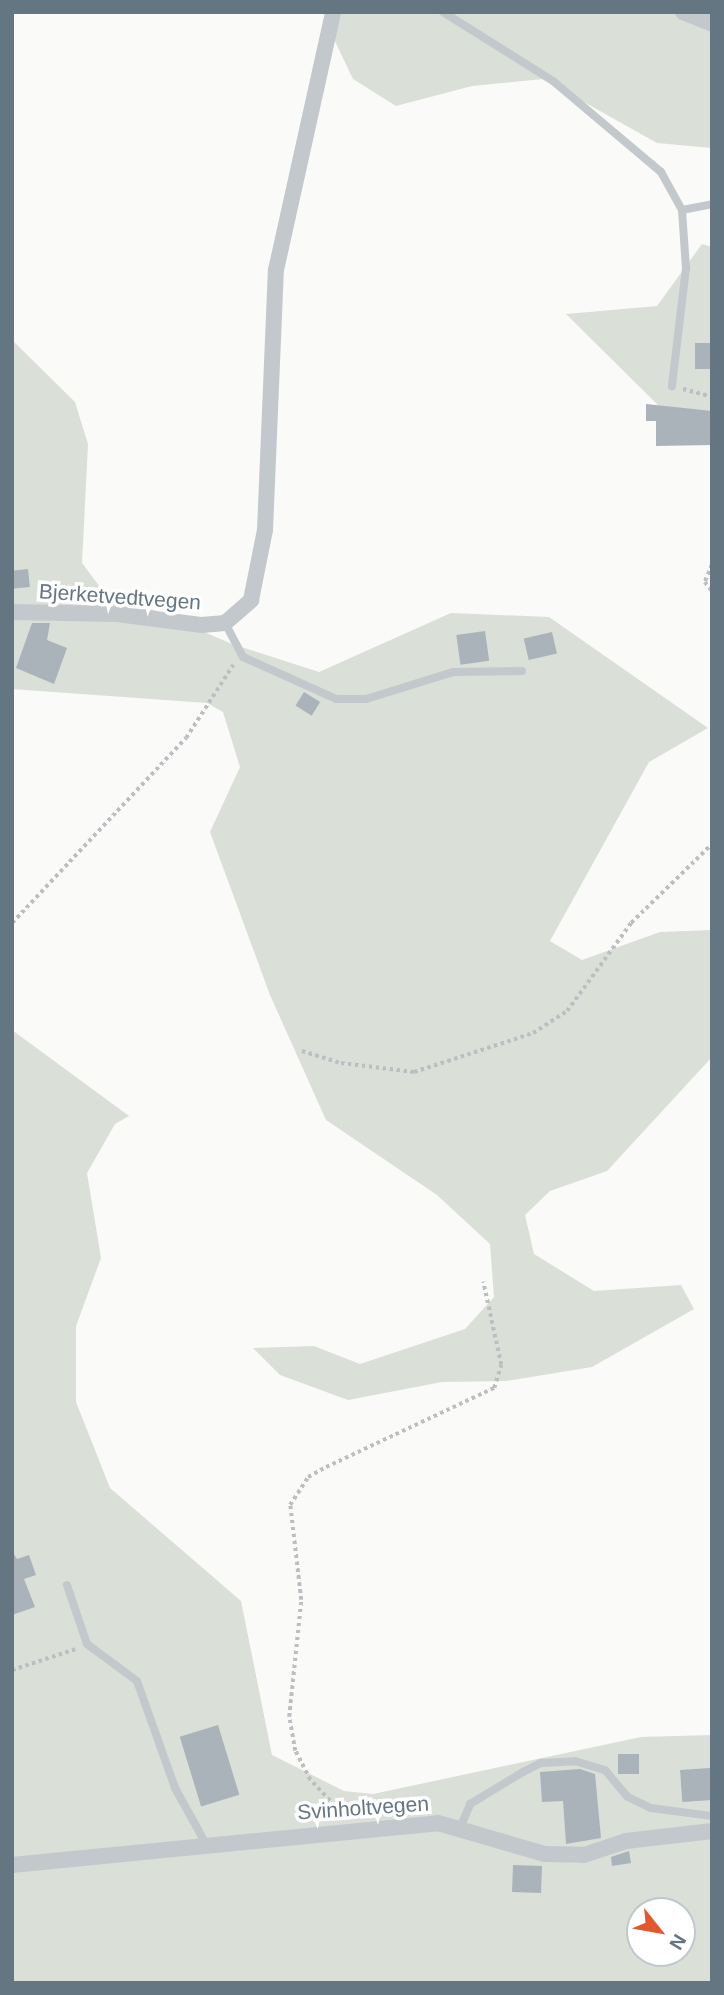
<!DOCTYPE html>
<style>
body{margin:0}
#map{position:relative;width:724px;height:1995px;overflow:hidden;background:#fafaf8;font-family:Helvetica,sans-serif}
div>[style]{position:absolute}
.green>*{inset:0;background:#dadfd7}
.building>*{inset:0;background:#aab3b9;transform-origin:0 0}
.path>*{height:3.5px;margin-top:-1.75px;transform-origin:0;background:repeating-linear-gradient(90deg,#bbbfc2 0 3.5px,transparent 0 7px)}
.lane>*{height:8px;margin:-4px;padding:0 4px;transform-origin:4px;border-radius:4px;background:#c3c8cc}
.street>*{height:16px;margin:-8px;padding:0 8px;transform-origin:8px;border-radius:8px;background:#c3c8cc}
span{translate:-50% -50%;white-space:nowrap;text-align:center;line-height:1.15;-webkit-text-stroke:7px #fff;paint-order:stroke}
.street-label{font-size:21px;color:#657683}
.frame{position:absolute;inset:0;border:14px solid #657683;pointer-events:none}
.north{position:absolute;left:626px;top:1897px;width:70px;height:70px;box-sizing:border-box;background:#fff;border:2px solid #c1c8cd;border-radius:50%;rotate:121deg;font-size:19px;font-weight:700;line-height:28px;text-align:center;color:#657683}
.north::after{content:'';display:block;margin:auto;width:24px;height:32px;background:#e4572e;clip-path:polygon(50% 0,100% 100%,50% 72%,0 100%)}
</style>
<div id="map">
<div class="green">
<i style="clip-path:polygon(337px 12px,712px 12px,712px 148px,657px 143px,543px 79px,472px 86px,396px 106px,353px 79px,331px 33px)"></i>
<i style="clip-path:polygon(702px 244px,712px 247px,712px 426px,665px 412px,566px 314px,657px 306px)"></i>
<i style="clip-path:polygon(12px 340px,75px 402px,88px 444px,82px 563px,100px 587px,232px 644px,319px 672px,451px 613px,549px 617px,708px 728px,649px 762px,550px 941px,582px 960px,660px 932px,712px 930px,712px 1057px,607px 1171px,550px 1191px,525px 1215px,534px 1254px,594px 1291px,681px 1285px,694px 1309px,592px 1367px,506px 1381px,442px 1382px,348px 1400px,280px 1375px,253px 1348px,314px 1346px,360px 1364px,465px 1329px,494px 1297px,490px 1244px,437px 1195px,326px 1120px,270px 995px,210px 832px,240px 767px,223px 712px,207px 703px,12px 689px)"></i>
<i style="clip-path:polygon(evenodd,12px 1030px,129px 1116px,115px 1124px,87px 1173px,101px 1258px,76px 1326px,76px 1402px,110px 1488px,241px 1601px,272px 1755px,344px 1791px,373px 1794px,641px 1737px,712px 1735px,712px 1983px,12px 1983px,12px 1030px,640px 1911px,682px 1911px,682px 1953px,640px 1953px,640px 1911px)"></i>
</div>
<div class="building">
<i style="left:695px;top:343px;width:17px;height:26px"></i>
<i style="clip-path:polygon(646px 404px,712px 411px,712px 445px,656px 446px,656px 421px,646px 421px)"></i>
<i style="left:28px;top:569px;width:18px;height:16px;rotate:84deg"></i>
<i style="clip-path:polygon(32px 623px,50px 623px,47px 640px,67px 648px,54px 684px,16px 668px)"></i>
<i style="left:485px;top:631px;width:30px;height:29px;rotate:82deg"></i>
<i style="left:552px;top:632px;width:22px;height:29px;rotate:77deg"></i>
<i style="left:304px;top:692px;width:19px;height:16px;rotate:32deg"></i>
<i style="clip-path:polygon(12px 1551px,17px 1559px,29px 1555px,36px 1575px,24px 1579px,35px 1607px,12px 1615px)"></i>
<i style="left:218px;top:1725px;width:73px;height:40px;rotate:73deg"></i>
<i style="left:618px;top:1754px;width:21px;height:20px"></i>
<i style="left:710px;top:1768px;width:32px;height:30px;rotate:86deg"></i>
<i style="clip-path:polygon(580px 1769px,595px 1774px,601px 1838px,566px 1844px,563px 1801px,542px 1802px,540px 1772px)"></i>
<i style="clip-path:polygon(629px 1851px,631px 1863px,612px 1866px,611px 1857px)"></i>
<i style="left:513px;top:1865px;width:29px;height:27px;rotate:2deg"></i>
</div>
<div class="path">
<i style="left:683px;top:389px;width:30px;rotate:15deg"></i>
<i style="left:712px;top:565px;width:18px;rotate:112deg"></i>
<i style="left:705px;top:582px;width:11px;rotate:52deg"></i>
<i style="left:12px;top:923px;width:254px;rotate:-46.8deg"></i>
<i style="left:186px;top:738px;width:87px;rotate:-57.2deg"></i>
<i style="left:302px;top:1051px;width:41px;rotate:17.1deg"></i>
<i style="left:341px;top:1063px;width:74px;rotate:7deg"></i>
<i style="left:414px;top:1072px;width:125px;rotate:-18.1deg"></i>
<i style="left:533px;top:1033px;width:40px;rotate:-32.9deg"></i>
<i style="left:567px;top:1011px;width:109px;rotate:-54deg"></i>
<i style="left:631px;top:923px;width:113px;rotate:-44.3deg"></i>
<i style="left:12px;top:1670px;width:67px;rotate:-18.2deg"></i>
<i style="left:344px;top:1816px;width:50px;rotate:-133.4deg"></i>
<i style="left:310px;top:1780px;width:33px;rotate:-117deg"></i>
<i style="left:295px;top:1751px;width:35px;rotate:-100deg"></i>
<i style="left:289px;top:1717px;width:118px;rotate:-84.1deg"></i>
<i style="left:301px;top:1600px;width:96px;rotate:-96.6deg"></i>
<i style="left:290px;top:1505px;width:33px;rotate:-57deg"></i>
<i style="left:308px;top:1477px;width:21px;rotate:-29deg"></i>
<i style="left:326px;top:1467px;width:186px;rotate:-25.2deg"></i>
<i style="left:494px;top:1388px;width:24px;rotate:-73deg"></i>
<i style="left:501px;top:1365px;width:85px;rotate:-102.2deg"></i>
</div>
<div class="lane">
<i style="left:443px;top:12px;width:130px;rotate:32.1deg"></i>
<i style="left:553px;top:81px;width:141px;rotate:40.1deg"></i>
<i style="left:661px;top:172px;width:43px;rotate:61.1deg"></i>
<i style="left:682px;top:210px;width:58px;rotate:86.1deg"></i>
<i style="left:686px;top:268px;width:119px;rotate:96.8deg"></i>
<i style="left:682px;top:210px;width:31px;rotate:-11deg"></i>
<i style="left:225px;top:623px;width:38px;rotate:62deg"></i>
<i style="left:243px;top:657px;width:102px;rotate:24.3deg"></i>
<i style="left:336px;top:699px;width:30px"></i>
<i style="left:366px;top:699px;width:91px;rotate:-17.2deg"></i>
<i style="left:453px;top:672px;width:69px;rotate:-0.8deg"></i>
<i style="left:67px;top:1585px;width:62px;rotate:71.3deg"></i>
<i style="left:87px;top:1644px;width:62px;rotate:36.5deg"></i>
<i style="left:137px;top:1681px;width:114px;rotate:70.4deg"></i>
<i style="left:175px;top:1788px;width:64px;rotate:61deg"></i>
<i style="left:460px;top:1828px;width:26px;rotate:-67deg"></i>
<i style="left:470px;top:1804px;width:62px;rotate:-31.1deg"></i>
<i style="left:523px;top:1772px;width:20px;rotate:-27deg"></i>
<i style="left:541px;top:1763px;width:34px;rotate:-3deg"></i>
<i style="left:575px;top:1761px;width:31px;rotate:17deg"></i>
<i style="left:605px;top:1770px;width:35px;rotate:50deg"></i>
<i style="left:628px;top:1797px;width:25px;rotate:26deg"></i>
<i style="left:651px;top:1808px;width:62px;rotate:7.5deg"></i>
</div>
<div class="street">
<i style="left:683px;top:12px;width:31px;rotate:22deg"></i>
<i style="left:12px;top:612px;width:105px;rotate:1.1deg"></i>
<i style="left:117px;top:614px;width:86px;rotate:7.4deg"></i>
<i style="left:202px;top:625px;width:23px;rotate:-5deg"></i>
<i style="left:225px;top:623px;width:35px;rotate:-41deg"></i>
<i style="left:251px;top:600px;width:71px;rotate:-78.7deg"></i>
<i style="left:265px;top:530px;width:260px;rotate:-87.6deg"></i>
<i style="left:276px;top:270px;width:264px;rotate:-77.5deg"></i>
<i style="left:12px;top:1865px;width:428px;rotate:-5.6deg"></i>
<i style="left:438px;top:1823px;width:111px;rotate:16.2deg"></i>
<i style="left:545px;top:1854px;width:39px;rotate:1deg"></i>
<i style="left:584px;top:1855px;width:44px;rotate:-18.4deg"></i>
<i style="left:626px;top:1841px;width:87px;rotate:-6.6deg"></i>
</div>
<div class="street-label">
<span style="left:120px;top:597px;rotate:4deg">Bjerketvedtvegen</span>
<span style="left:363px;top:1808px;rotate:-4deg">Svinholtvegen</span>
</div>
<div class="frame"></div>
<div class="north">N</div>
</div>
